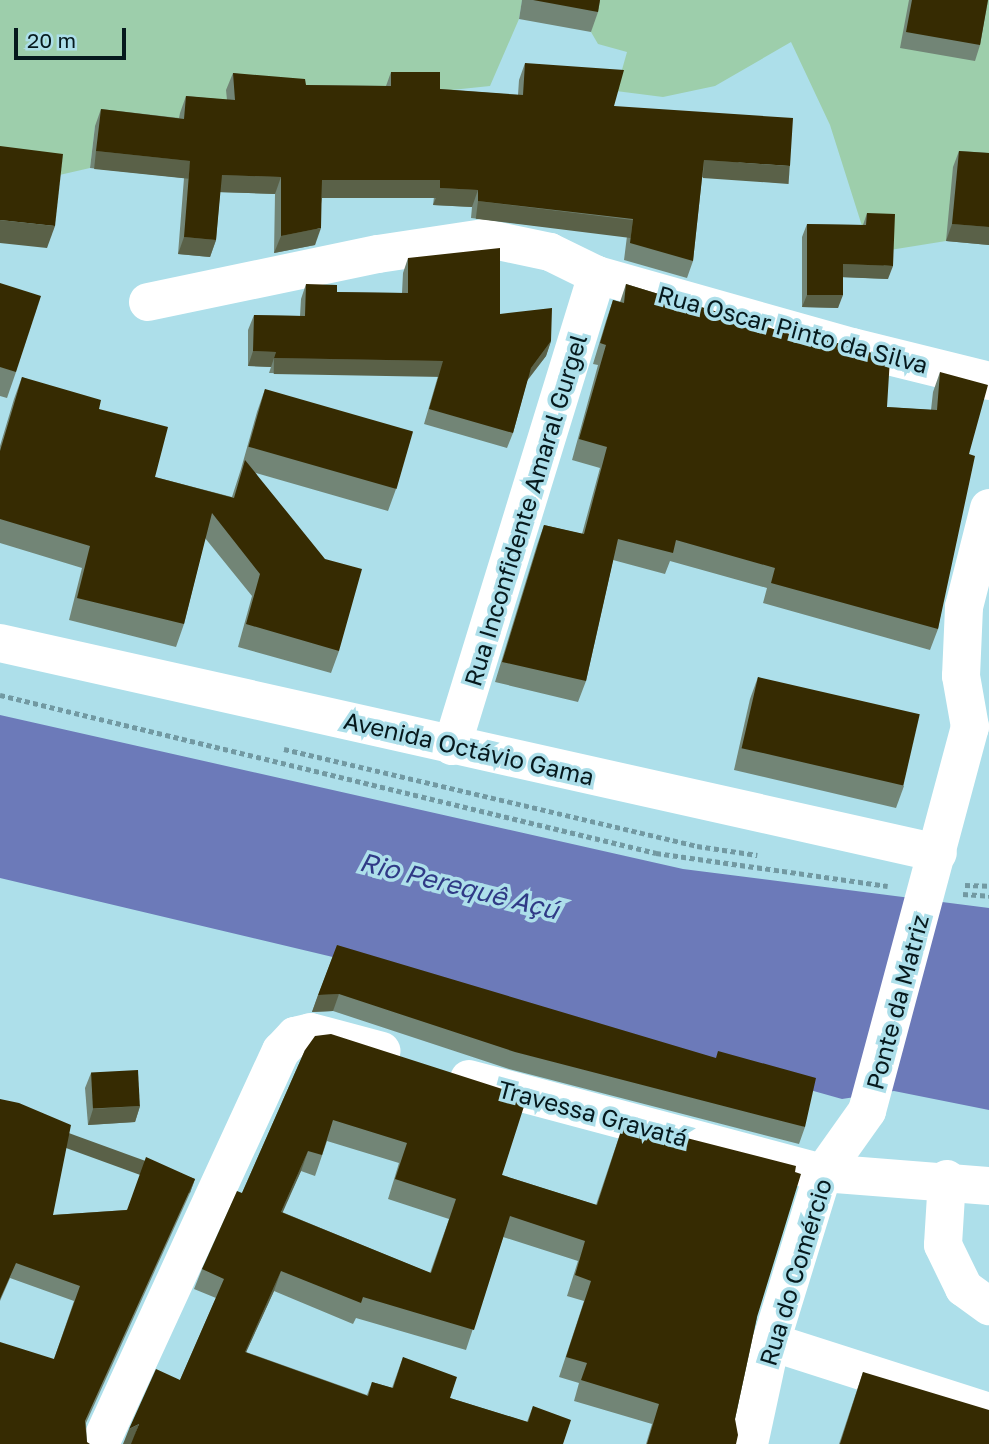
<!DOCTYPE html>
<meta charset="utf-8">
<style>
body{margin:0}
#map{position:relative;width:989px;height:1444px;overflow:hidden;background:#addfea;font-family:"Golos Text",sans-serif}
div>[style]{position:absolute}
.green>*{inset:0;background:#9dceab}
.water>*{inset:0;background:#6c7ab9}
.path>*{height:4.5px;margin-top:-2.25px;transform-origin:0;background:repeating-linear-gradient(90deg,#7299a2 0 5px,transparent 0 8.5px)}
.minor>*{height:38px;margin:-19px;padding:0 19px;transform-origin:19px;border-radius:19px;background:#fff}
.wall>*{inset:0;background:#728576}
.shaded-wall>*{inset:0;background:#5a6148;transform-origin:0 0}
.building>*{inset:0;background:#362b02;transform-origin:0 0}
span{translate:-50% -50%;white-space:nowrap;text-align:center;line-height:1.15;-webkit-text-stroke:7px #addfea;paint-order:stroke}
.street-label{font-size:24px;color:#06191d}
.water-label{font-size:26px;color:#303a86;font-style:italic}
.scale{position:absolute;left:14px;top:28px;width:112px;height:32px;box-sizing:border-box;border:4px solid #06191d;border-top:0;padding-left:9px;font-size:21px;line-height:24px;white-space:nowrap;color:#06191d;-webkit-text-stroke:5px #addfea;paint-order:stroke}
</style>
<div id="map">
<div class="green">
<i style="clip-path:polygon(0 0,522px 0,519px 19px,490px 86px,229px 113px,178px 135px,95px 126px,90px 168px,55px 176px,0 169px)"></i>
<i style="clip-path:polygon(597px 0,989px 0,989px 171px,946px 241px,890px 250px,862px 226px,830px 125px,791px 42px,715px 86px,663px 97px,616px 91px,627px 52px,598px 44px,591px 32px)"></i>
</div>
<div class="water">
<i style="clip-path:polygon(0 715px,683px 869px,989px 908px,989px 1110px,894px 1091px,842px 1099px,358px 963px,0 878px)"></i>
</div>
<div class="path">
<i style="left:0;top:695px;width:675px;rotate:13.54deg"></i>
<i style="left:656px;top:853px;width:234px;rotate:8.1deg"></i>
<i style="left:284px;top:749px;width:424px;rotate:13.2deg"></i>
<i style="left:697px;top:846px;width:61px;rotate:8.5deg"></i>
<i style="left:965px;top:885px;width:24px;rotate:2deg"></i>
<i style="left:963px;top:894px;width:26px;rotate:4deg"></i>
</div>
<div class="minor">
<i style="left:148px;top:302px;width:235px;rotate:-11.8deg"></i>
<i style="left:378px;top:254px;width:107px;rotate:-8.6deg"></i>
<i style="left:484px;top:238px;width:67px;rotate:12deg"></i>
<i style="left:550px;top:252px;width:52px;rotate:26.1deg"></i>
<i style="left:597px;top:275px;width:265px;rotate:15.8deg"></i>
<i style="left:852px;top:347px;width:141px;rotate:13.9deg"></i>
<i style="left:0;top:643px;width:961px;rotate:12.62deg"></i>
<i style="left:452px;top:746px;width:493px;rotate:-72.9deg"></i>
<i style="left:469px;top:1079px;width:366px;rotate:14.9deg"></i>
<i style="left:823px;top:1173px;width:167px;rotate:4.5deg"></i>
<i style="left:947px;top:1179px;width:66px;rotate:93.5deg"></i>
<i style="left:943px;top:1245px;width:48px;rotate:64deg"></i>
<i style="left:964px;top:1288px;width:31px;rotate:36deg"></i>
<i style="left:771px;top:1342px;width:229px;rotate:17.8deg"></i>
<i style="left:100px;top:1444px;width:433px;rotate:-65.3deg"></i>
<i style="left:281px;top:1051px;width:21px;rotate:-47deg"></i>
<i style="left:295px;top:1036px;width:16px;rotate:-14deg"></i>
<i style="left:311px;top:1032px;width:73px;rotate:15deg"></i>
<i style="left:749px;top:1444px;width:104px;rotate:-77.8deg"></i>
<i style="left:771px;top:1342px;width:177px;rotate:-72.9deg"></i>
<i style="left:823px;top:1173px;width:76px;rotate:-54.6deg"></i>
<i style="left:867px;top:1111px;width:398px;rotate:-75deg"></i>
<i style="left:970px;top:727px;width:52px;rotate:-100deg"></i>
<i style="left:961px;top:676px;width:69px;rotate:-87.5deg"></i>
<i style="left:964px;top:607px;width:102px;rotate:-75.8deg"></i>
</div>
<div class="wall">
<i style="clip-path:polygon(522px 0,600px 0,598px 12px,591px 32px,519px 19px)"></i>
<i style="clip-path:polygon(909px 0,988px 0,980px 45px,975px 61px,900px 48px)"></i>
<i style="clip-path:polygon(525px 63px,614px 106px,784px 183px,702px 177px,693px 261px,687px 278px,624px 260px,627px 236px,471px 218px,472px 207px,433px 205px,434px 197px,322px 197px,315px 245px,274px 253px,275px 194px,220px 192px,216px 240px,210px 257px,178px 254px,184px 178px,90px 168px,95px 126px,101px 109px,179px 118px,180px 113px,186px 96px,227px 100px,226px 90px,233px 73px,306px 85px,386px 86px,391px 72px,440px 89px,518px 95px,519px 80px)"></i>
<i style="clip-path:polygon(959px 151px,989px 153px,989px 245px,946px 241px,953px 167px)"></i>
<i style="clip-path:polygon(867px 213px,888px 279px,843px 277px,838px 308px,802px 307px,802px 237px,807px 224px,863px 225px)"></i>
<i style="clip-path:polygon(408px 258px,500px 314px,551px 341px,546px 356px,527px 381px,513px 433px,507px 448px,424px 424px,438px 376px,269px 373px,271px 367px,248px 366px,248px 330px,254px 315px,300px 316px,301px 299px,306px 284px,337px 292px,402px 293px,403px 273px)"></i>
<i style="clip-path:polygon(0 283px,16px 372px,7px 398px,0 396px)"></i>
<i style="clip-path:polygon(626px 284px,808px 340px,809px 335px,887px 407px,931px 410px,933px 392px,940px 372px,969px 454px,938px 629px,930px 650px,763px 603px,767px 588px,670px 561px,665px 574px,613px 560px,586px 681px,578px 702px,495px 682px,537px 545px,544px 525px,582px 534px,600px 468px,572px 460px,598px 365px,593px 364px,606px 321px,613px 300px,620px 302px)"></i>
<i style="clip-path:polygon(22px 377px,99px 409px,155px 477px,232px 497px,241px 469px,257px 412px,265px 389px,396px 489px,388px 511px,256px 473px,339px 651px,331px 673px,238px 647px,252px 596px,205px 538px,184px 624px,176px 647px,69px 620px,82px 568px,0 543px,0 446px,14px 399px)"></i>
<i style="clip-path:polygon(758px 677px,904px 786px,896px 808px,734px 770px,750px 699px)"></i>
<i style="clip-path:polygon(337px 945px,805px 1127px,799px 1144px,509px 1069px,333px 1011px,312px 1012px)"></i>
<i style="clip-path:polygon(evenodd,305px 1050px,502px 1175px,596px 1205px,624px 1122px,757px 1317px,735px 1419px,736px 1444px,646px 1444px,652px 1424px,574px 1401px,579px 1383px,559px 1377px,584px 1301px,567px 1296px,578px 1261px,503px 1237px,466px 1350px,356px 1318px,353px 1324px,274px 1291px,246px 1352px,367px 1395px,372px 1382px,392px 1388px,403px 1357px,450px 1398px,527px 1422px,533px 1406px,563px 1444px,180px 1380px,216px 1298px,194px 1289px,202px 1269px,242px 1193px,305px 1050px,327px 1141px,399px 1163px,388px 1199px,449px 1219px,430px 1273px,282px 1212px,301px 1171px,315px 1176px,327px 1141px)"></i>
<i style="clip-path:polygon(91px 1073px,140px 1106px,135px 1122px,88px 1125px,85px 1088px)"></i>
<i style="clip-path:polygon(0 1099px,53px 1215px,126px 1210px,195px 1179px,190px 1193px,86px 1423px,87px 1442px,0 1444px,54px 1359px,74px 1301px,10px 1278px,0 1301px)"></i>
<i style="clip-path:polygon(863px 1372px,989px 1444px,839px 1444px)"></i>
</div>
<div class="shaded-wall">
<i style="left:96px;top:151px;width:95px;height:18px;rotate:6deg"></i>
<i style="left:704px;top:160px;width:86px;height:18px;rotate:4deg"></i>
<i style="clip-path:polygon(222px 175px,281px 177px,275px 194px,215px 192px)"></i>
<i style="left:322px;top:180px;width:118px;height:18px"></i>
<i style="clip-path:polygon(440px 188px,478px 190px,472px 207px,433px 205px)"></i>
<i style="left:478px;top:201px;width:156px;height:18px;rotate:7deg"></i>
<i style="clip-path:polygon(0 220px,55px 226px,47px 248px,0 243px)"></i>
<i style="clip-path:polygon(952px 224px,989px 227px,989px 245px,946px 241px)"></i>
<i style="clip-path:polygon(321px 228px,315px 245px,274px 253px,281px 236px)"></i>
<i style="clip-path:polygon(184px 237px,216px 240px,210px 257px,178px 254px)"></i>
<i style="clip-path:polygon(843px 264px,893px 266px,888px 279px,838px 277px)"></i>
<i style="clip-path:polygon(807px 295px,843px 295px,838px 308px,802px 307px)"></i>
<i style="clip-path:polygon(551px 341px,546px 356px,525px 383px,531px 368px)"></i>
<i style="clip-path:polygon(253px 351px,276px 352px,271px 367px,248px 366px)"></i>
<i style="left:274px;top:358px;width:169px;height:16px;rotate:1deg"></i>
<i style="clip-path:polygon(339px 994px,333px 1011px,312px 1012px,318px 995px)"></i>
<i style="clip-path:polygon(140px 1106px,135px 1122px,88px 1125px,93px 1109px)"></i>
<i style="clip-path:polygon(308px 1151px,301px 1171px,274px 1232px,281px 1212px)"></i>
<i style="left:195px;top:1179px;width:15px;height:266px;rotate:110deg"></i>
<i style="clip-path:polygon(281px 1271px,274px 1291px,237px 1372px,245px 1352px)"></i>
<i style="clip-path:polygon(139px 1424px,132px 1444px,123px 1444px,129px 1429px)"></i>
</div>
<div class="building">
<i style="clip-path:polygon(533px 0,600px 0,598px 12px)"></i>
<i style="clip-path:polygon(912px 0,988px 0,980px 45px,906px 32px)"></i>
<i style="clip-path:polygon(525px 63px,624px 70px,614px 106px,793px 118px,790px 166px,704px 160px,693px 261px,630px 243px,633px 219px,478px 201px,478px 190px,440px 188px,440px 180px,322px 180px,321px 228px,281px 236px,281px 177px,222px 175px,216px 240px,184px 237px,190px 161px,96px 151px,101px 109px,184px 119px,186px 96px,235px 100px,233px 73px,305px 79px,306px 85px,391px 86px,391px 72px,440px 72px,440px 89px,523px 95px)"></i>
<i style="clip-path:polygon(0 146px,63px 154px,55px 226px,0 220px)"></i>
<i style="clip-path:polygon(959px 151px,989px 153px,989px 227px,952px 224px)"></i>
<i style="clip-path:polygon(867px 213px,895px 214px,893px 266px,843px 264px,843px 295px,807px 295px,807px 224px,866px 225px)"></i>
<i style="clip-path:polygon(500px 248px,500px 314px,552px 308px,551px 341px,531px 368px,513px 433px,429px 409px,443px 361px,274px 358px,276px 352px,253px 351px,254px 315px,305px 316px,306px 284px,337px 285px,337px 292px,408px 293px,408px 258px)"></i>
<i style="clip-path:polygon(0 283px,41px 296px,16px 372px,0 367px)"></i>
<i style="clip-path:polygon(626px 284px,809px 340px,809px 335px,890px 358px,887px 407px,937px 410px,940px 372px,988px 385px,969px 454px,975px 456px,938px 629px,771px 583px,775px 568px,676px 540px,673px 553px,618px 539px,586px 681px,502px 662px,544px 525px,584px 534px,607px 447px,579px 439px,606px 345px,600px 343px,613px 300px,624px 303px)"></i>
<i style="clip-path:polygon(22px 377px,101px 400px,99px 409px,168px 427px,155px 477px,234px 498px,245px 460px,325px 559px,362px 569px,339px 651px,246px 624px,260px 574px,212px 513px,184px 624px,77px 598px,90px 546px,0 519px,0 451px)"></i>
<i style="left:265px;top:389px;width:154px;height:60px;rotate:16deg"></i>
<i style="left:758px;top:677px;width:166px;height:73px;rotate:13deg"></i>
<i style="clip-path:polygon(337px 945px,716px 1058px,718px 1051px,816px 1078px,805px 1127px,515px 1052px,339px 994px,318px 995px)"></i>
<i style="clip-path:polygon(evenodd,331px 1034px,527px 1097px,502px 1175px,597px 1205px,624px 1122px,796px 1166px,795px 1172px,801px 1174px,757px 1317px,735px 1419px,738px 1435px,736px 1444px,647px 1444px,659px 1404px,581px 1380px,587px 1363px,566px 1357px,591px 1281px,575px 1275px,585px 1241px,510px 1216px,474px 1330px,363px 1297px,361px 1303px,281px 1271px,245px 1352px,368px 1396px,372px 1382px,393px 1388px,403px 1357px,457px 1377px,450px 1398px,528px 1422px,533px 1406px,571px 1420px,563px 1444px,131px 1444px,139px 1424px,129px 1429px,156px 1369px,180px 1380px,224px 1279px,202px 1269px,237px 1191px,242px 1193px,305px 1050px,315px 1036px,331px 1034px,333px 1120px,407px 1143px,395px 1179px,456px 1199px,431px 1273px,281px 1212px,308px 1151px,322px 1155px,333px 1120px)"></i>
<i style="left:138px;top:1070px;width:36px;height:47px;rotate:87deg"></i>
<i style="clip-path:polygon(0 1099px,19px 1103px,71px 1125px,53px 1215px,127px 1210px,146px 1157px,195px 1179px,85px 1421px,87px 1442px,90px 1444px,0 1444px,0 1342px,54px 1359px,80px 1286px,16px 1263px,0 1299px)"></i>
<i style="clip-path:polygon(863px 1372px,989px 1410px,989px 1444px,840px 1444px)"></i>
</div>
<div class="street-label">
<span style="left:793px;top:329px;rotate:15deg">Rua Oscar Pinto da Silva</span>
<span style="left:525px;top:510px;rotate:-73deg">Rua Inconfidente Amaral Gurgel</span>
<span style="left:469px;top:748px;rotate:13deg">Avenida Octávio Gama</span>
<span style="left:897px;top:1002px;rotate:-75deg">Ponte da Matriz</span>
<span style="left:593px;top:1113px;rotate:15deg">Travessa Gravatá</span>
<span style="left:795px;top:1272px;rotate:-73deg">Rua do Comércio</span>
</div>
<div class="water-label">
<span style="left:459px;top:886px;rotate:14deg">Rio Perequê Açú</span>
</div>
<div class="scale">20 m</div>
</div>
